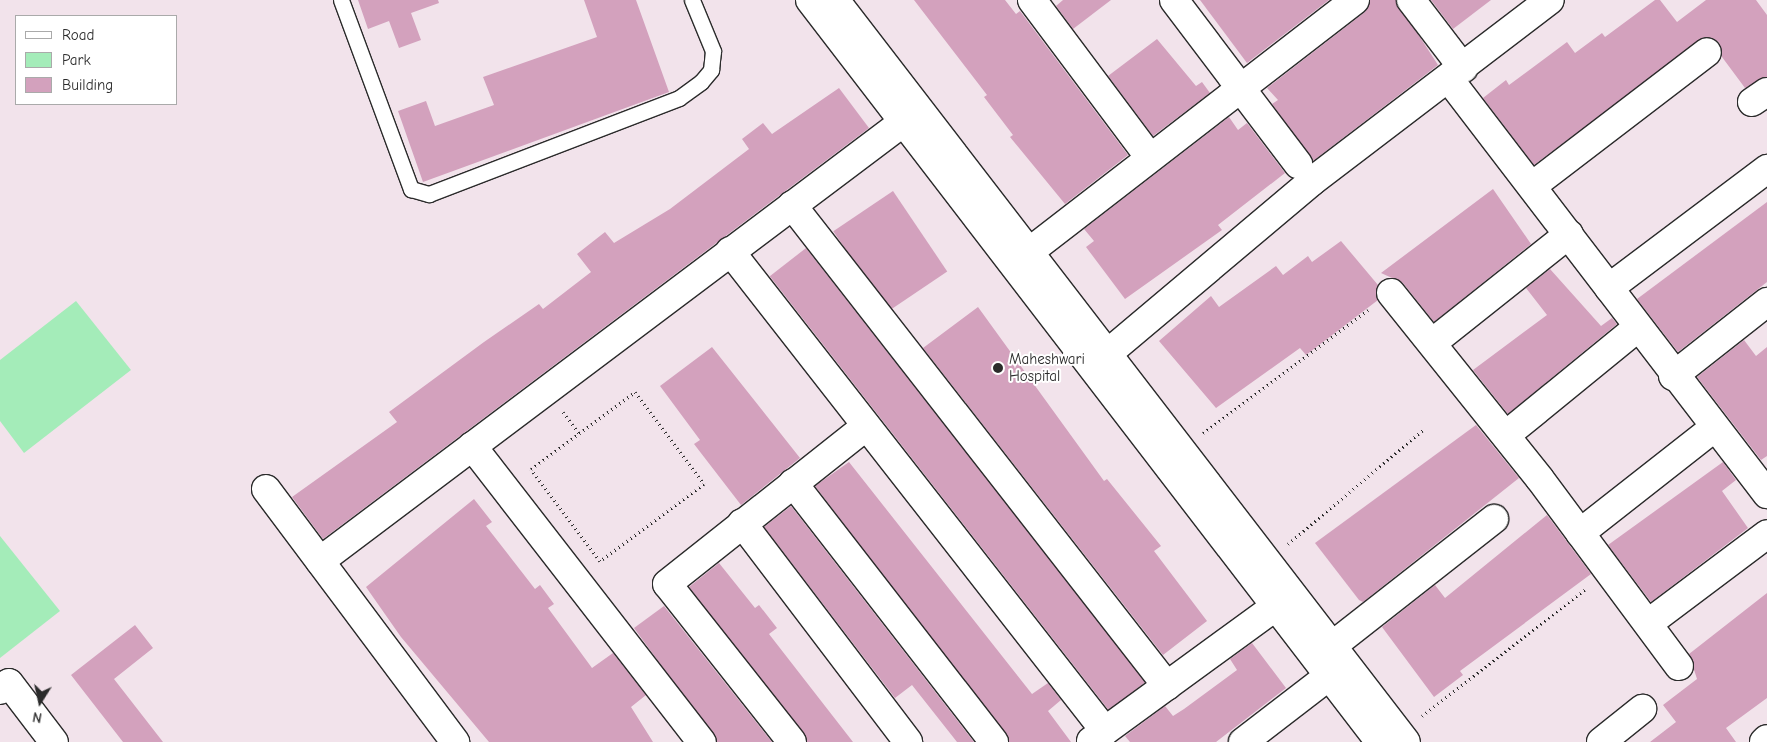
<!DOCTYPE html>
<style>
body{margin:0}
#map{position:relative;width:1767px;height:742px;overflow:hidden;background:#f2e3eb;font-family:"Comic Neue",sans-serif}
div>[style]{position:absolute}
.green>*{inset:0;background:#a4ecb9}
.building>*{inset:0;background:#d3a1bd;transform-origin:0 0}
.path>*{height:3px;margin-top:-1.5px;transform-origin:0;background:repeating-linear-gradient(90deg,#2b2b2b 0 1px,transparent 0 5px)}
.roads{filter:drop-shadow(1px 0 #2b2b2b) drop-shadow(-1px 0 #2b2b2b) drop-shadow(0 1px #2b2b2b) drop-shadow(0 -1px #2b2b2b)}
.service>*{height:15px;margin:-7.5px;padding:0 7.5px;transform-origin:7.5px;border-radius:7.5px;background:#fff}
.minor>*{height:28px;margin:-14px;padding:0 14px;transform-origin:14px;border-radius:14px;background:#fff}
.dots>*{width:14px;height:14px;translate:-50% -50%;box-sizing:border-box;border:2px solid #fff;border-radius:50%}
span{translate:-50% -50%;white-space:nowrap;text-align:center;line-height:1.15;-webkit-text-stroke:4px #fff;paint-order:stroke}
.poi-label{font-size:15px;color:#2b2b2b}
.left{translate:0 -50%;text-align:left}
.legend{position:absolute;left:15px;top:15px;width:162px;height:90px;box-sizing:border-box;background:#fff;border:1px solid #aaa;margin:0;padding:6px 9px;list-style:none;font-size:15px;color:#2b2b2b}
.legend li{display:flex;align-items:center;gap:10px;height:25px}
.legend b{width:25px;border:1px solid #aaa}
.north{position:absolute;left:15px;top:677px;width:50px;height:50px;-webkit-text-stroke:4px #fff;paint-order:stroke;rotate:190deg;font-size:14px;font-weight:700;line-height:20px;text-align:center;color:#2b2b2b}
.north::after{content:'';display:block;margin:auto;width:18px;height:22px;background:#2b2b2b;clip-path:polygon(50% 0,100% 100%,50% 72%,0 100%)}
</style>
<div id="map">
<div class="green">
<i style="clip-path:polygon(76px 301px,131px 370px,24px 453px,0 421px,0 360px)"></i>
<i style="clip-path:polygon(0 536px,60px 611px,0 658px)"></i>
</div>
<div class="building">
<i style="clip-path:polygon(358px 0,438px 0,439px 3px,411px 13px,421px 40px,399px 48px,389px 21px,368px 29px)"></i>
<i style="clip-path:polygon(584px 0,636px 0,669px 92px,423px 182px,398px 111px,426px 101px,435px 126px,494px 105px,483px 77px,597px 37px)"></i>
<i style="clip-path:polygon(914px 0,1005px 0,1016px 14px,1020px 11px,1128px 155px,1065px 204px,1010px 137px,1013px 135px,984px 97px,987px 95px)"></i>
<i style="clip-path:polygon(1063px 0,1111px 0,1073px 29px,1056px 6px)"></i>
<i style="clip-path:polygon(1200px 0,1329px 0,1247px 63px)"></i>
<i style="clip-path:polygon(1370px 0,1396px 0,1438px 65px,1313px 161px,1272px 104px,1278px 100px,1267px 88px,1365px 12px)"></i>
<i style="clip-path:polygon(1431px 0,1491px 0,1453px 29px)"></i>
<i style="clip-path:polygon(1655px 0,1660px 0,1677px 22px,1706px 0,1756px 0,1767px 15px,1767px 77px,1745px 88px,1722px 57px,1719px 42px,1704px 37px,1534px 165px,1483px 98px,1506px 80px,1509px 85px,1567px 42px,1575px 53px,1602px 33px,1605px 37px)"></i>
<i style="clip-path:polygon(1157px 39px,1196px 86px,1202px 82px,1210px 93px,1153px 136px,1108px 76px)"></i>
<i style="clip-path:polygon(839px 88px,869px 128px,323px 539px,292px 497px,397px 422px,389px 412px,484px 342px,539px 304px,543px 309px,591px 272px,577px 254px,605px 232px,614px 243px,670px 209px,749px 149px,742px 139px,763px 123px,772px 134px)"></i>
<i style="clip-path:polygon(1229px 117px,1238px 130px,1247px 123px,1285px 173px,1218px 225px,1222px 230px,1125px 299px,1086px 247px,1094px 241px,1084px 229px)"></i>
<i style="clip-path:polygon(1493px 189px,1531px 244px,1434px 322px,1403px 283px,1381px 273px)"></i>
<i style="left:893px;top:191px;width:97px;height:72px;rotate:56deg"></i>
<i style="clip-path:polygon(1767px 202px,1767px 282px,1678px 352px,1637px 299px)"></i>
<i style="clip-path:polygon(1341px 241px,1378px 285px,1378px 300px,1306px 355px,1300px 348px,1216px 408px,1159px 341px,1211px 296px,1219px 307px,1276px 266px,1283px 275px,1308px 256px,1312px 262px)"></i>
<i style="left:806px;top:248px;width:551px;height:46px;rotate:52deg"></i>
<i style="clip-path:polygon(1550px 269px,1601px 326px,1612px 318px,1617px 324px,1508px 414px,1473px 370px,1547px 315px,1526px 288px)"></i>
<i style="clip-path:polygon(978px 307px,1104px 481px,1107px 479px,1161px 546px,1154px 551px,1207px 621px,1163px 655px,923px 348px)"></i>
<i style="clip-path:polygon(1744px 340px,1756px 356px,1767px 347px,1767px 456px,1761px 460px,1697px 377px)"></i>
<i style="clip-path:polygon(712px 347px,800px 458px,741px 505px,694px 444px,700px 440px,660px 386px)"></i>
<i style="clip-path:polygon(1476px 425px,1519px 478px,1363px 602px,1359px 600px,1315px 543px)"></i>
<i style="clip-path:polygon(849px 462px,1032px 694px,1048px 683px,1061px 700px,1048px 711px,1071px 742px,1009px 742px,815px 486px)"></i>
<i style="clip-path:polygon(1723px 462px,1736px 480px,1722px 491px,1748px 528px,1651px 602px,1608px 545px)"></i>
<i style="clip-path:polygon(474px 499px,492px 522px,486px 526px,535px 589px,540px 585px,554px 604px,548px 608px,592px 668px,613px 653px,646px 695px,631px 707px,653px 742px,489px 742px,401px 637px,366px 587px)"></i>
<i style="clip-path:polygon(791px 506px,974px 742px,957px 742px,912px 685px,895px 698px,764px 527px)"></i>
<i style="clip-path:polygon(1547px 515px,1591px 574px,1460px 671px,1463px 675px,1434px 697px,1382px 627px,1435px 585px,1445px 598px)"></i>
<i style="clip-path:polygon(719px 563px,755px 608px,759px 605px,777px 628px,769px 634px,853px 742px,807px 742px,689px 587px)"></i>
<i style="clip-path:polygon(1767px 593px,1767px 698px,1726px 728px,1736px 742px,1650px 742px,1676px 722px,1663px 705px,1697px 679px,1689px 654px)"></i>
<i style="clip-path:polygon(664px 606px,772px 742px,717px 742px,634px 628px)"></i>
<i style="clip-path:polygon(135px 625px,153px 648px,114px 679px,163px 742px,123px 742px,71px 675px)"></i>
<i style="clip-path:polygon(1252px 643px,1286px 688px,1216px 742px,1130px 742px,1125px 736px,1165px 706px,1173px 716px,1184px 709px,1237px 670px,1230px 659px)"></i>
</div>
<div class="path">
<i style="left:635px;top:392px;width:115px;rotate:53.1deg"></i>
<i style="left:704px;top:484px;width:129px;rotate:143.5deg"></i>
<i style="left:600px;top:561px;width:115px;rotate:-126.9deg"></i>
<i style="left:531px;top:469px;width:129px;rotate:-36.5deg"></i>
<i style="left:563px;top:412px;width:26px;rotate:53deg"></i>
<i style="left:1203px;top:433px;width:206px;rotate:-36.7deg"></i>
<i style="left:1288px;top:544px;width:177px;rotate:-40.2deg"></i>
<i style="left:1422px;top:716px;width:209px;rotate:-37.8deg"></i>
</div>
<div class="roads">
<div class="service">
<i style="left:341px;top:0;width:202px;rotate:69.7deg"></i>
<i style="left:411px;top:189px;width:19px;rotate:16deg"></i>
<i style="left:429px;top:194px;width:268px;rotate:-21deg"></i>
<i style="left:679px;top:98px;width:27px;rotate:-36deg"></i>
<i style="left:701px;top:82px;width:16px;rotate:-50deg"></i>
<i style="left:711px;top:70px;width:19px;rotate:-84deg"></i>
<i style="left:713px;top:51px;width:55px;rotate:-112.4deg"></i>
</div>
<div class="minor">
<i style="left:810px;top:0;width:936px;rotate:52.47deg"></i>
<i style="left:835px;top:0;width:936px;rotate:52.42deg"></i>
<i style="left:1032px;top:0;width:197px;rotate:53.2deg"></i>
<i style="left:1174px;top:0;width:206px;rotate:52.9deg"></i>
<i style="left:1411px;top:0;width:86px;rotate:52.6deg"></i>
<i style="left:1449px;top:79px;width:523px;rotate:52.54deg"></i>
<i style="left:1752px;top:102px;width:18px;rotate:-34deg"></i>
<i style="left:1532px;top:186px;width:220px;rotate:-37.4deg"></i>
<i style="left:792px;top:205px;width:610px;rotate:52.06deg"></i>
<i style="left:730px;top:251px;width:609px;rotate:52deg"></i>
<i style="left:1029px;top:252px;width:412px;rotate:-37.7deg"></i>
<i style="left:1609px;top:288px;width:198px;rotate:-37deg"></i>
<i style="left:1391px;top:293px;width:238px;rotate:51.3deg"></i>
<i style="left:1540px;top:479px;width:233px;rotate:53.4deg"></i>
<i style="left:1432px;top:343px;width:175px;rotate:-38.5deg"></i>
<i style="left:1107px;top:354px;width:267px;rotate:-40.1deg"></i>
<i style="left:1311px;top:182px;width:300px;rotate:-37.3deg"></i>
<i style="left:1673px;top:376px;width:120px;rotate:-38.2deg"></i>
<i style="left:1506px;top:435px;width:169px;rotate:-39.2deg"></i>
<i style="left:472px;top:446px;width:375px;rotate:52.2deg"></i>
<i style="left:793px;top:483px;width:328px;rotate:52.2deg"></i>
<i style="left:266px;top:489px;width:316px;rotate:53.2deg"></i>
<i style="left:742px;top:523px;width:275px;rotate:52.8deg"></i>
<i style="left:1580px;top:533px;width:170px;rotate:-38.1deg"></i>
<i style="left:320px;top:561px;width:748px;rotate:-36.96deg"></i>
<i style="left:1650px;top:622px;width:146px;rotate:-36.9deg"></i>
<i style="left:1332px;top:646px;width:206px;rotate:-38.1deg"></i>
<i style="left:0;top:690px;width:11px;rotate:-38deg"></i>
<i style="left:9px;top:683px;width:74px;rotate:52.7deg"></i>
<i style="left:1091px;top:741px;width:229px;rotate:-36.1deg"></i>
<i style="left:792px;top:742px;width:201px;rotate:-128.3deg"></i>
<i style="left:667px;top:584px;width:254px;rotate:-38.4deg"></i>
<i style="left:1243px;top:742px;width:108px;rotate:-37.5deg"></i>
<i style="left:1601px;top:742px;width:53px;rotate:-38.8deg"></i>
<i style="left:1764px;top:742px;width:4px;rotate:-45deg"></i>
</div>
</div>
<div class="dots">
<i style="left:998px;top:368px;background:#2b2b2b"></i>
</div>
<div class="poi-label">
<span class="left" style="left:1009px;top:368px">Maheshwari<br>Hospital</span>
</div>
<ul class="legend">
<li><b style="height:6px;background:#fff"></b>Road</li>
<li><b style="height:14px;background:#a4ecb9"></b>Park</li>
<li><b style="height:14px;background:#d3a1bd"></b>Building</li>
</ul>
<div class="north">N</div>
</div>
